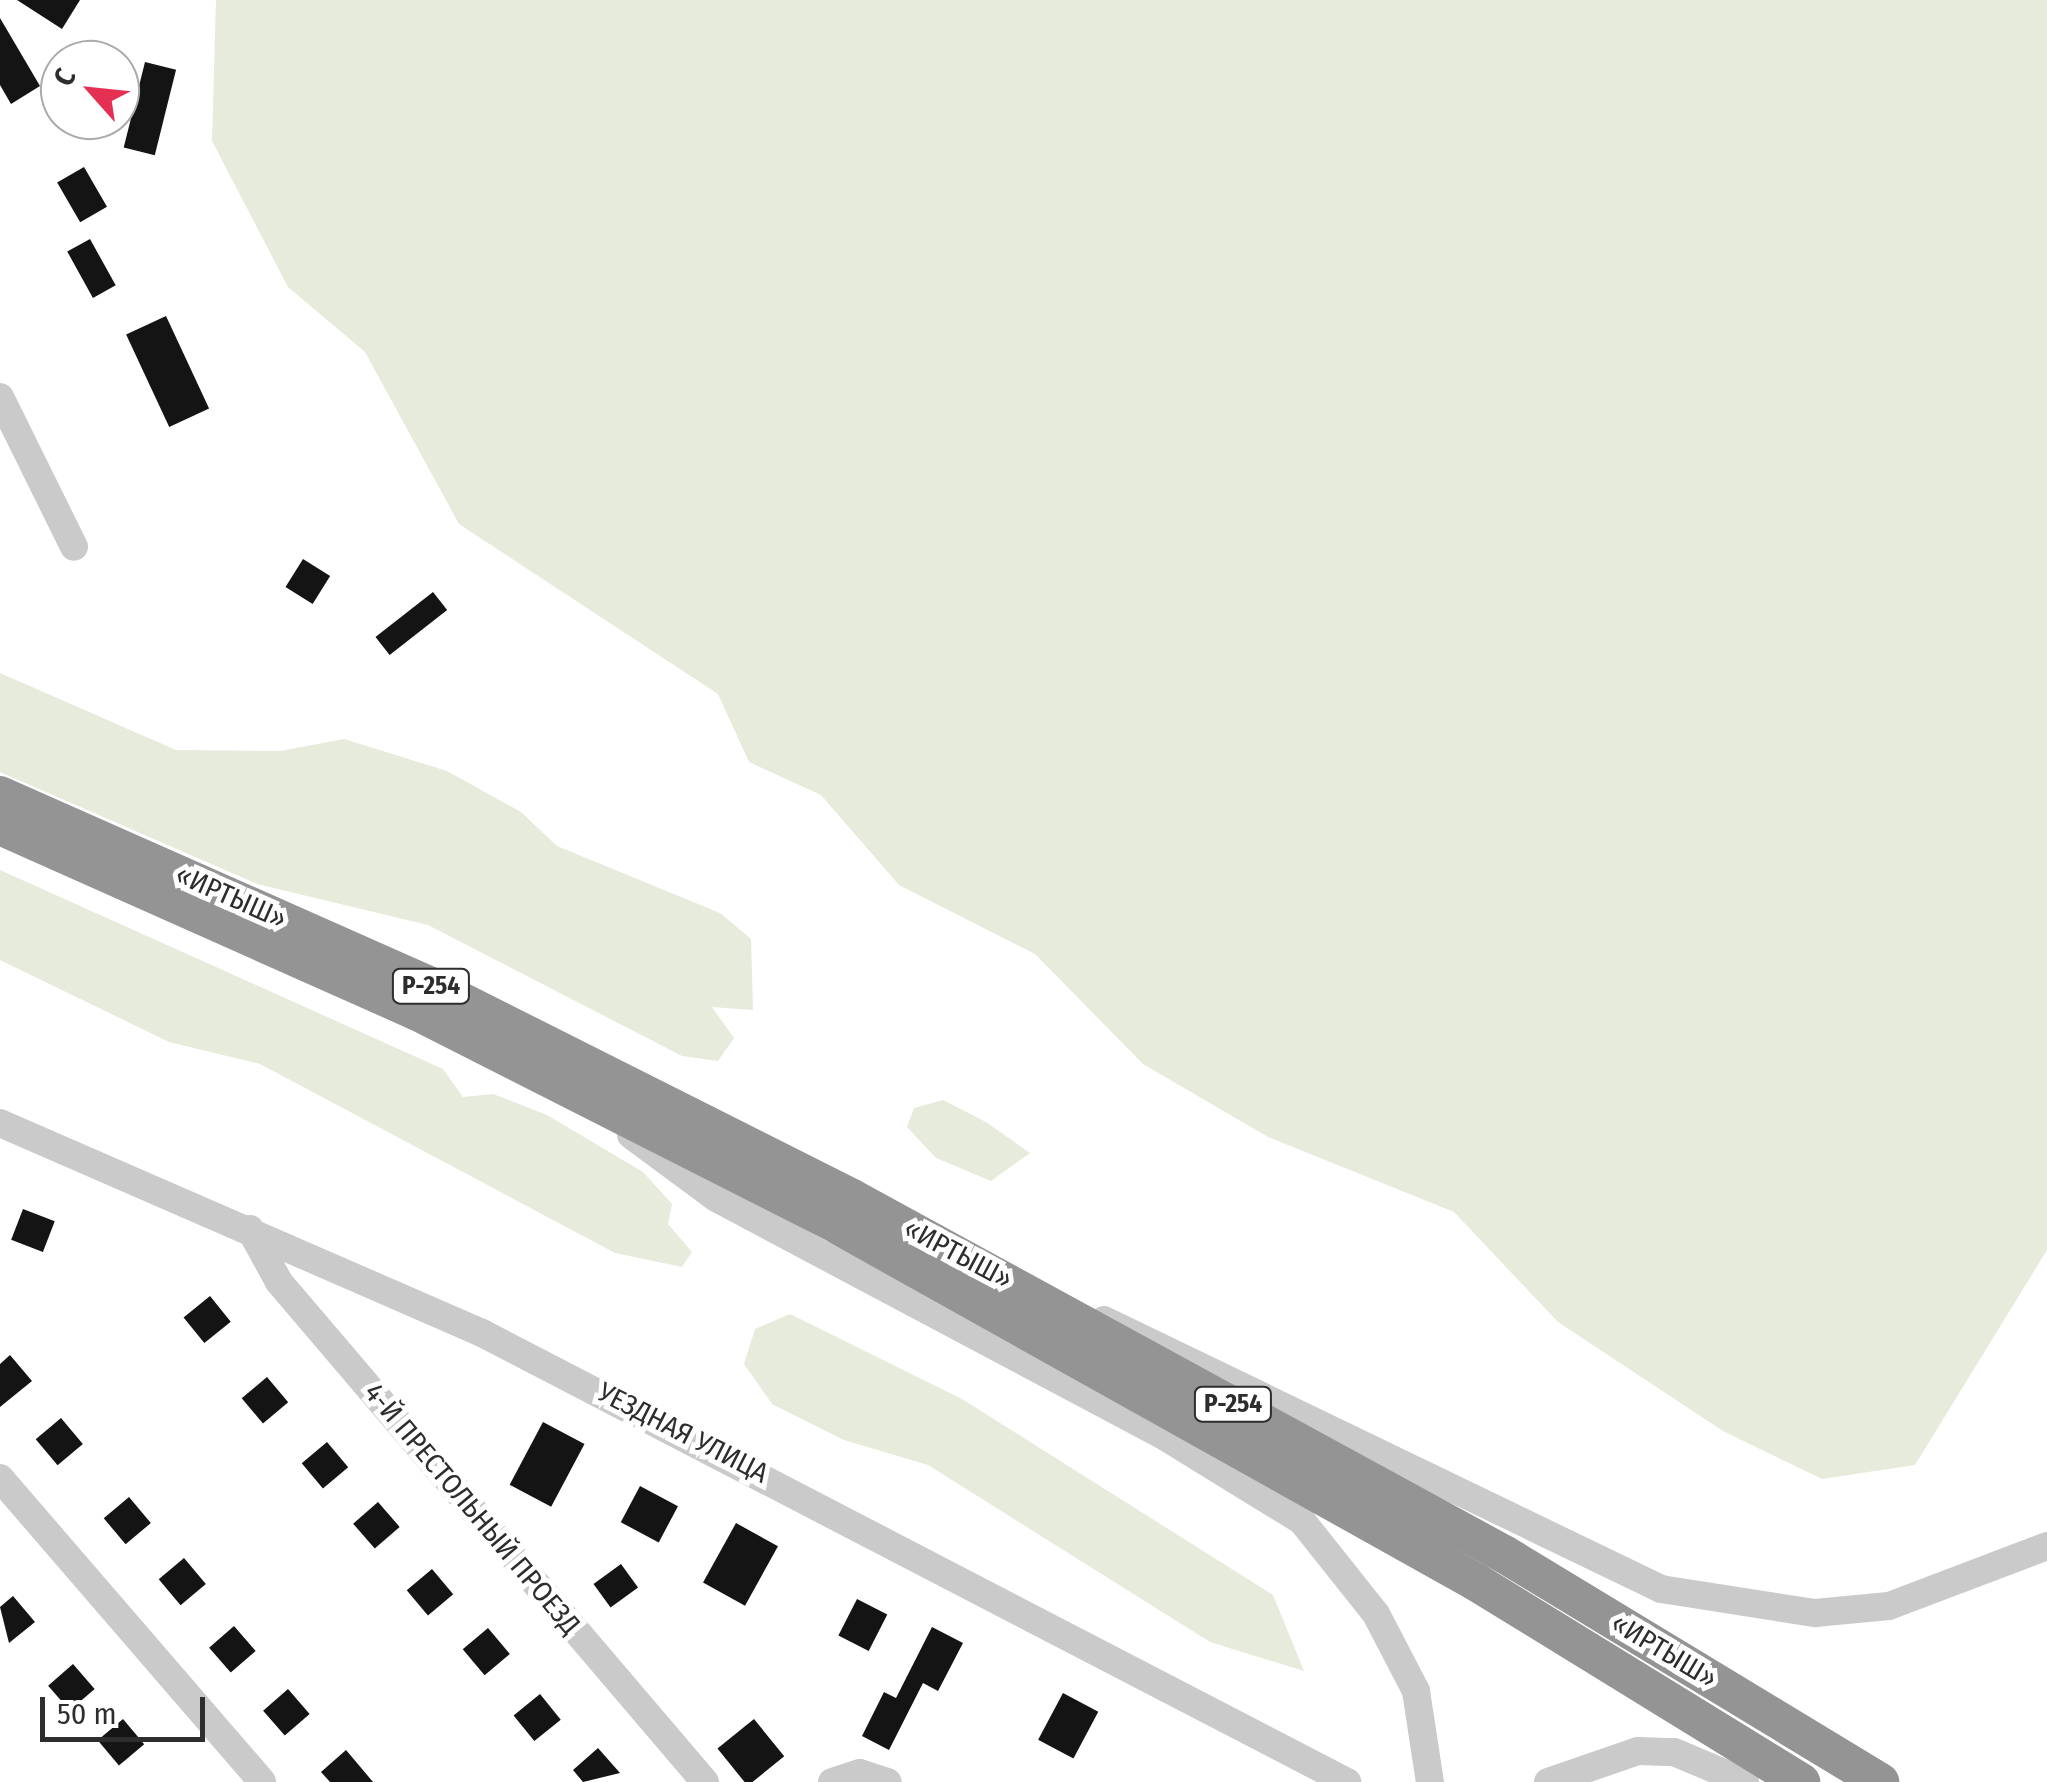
<!DOCTYPE html>
<meta charset="utf-8">
<style>
body{margin:0}
#map{position:relative;width:2047px;height:1782px;overflow:hidden;background:#fff;font-family:"Fira Sans Condensed",sans-serif}
div>[style]{position:absolute}
.green>*{inset:0;background:#e6ebdb}
.building>*{inset:0;background:#141414;transform-origin:0 0}
.minor>*{height:28px;margin:-14px;padding:0 14px;transform-origin:14px;border-radius:14px;background:#cacaca}
.highway>*{height:38px;margin:-19px;padding:0 19px;transform-origin:19px;border-radius:19px;background:#949494}
span{translate:-50% -50%;white-space:nowrap;text-align:center;line-height:1.15;-webkit-text-stroke:10px #fff;paint-order:stroke}
.shield-label span{padding:2px 8px;background:#fff;border:2px solid;border-radius:8px;-webkit-text-stroke-width:0}
.shield-label{font-size:25px;color:#2d2d2d;font-weight:700}
.street-label{font-size:28px;color:#2d2d2d}
.north{position:absolute;left:40px;top:40px;width:100px;height:100px;box-sizing:border-box;background:#fff;border:2px solid #ababab;border-radius:50%;rotate:297deg;font-size:28px;font-weight:700;line-height:40px;text-align:center;color:#2d2d2d}
.north::after{content:'';display:block;margin:auto;width:35px;height:45px;background:#e52f53;clip-path:polygon(50% 0,100% 100%,50% 72%,0 100%)}
.scale{position:absolute;left:40px;top:1697px;width:165px;height:45px;box-sizing:border-box;border:5px solid #2d2d2d;border-top:0;padding-left:12px;font-size:30px;line-height:35px;white-space:nowrap;color:#2d2d2d;-webkit-text-stroke:8px #fff;paint-order:stroke}
</style>
<div id="map">
<div class="green">
<i style="clip-path:polygon(216px 0,2047px 0,2047px 1250px,1915px 1465px,1822px 1479px,1723px 1431px,1558px 1322px,1454px 1212px,1268px 1137px,1143px 1064px,1035px 954px,899px 885px,821px 795px,749px 762px,718px 694px,459px 524px,365px 352px,288px 287px,212px 141px)"></i>
<i style="clip-path:polygon(0 673px,176px 750px,280px 751px,344px 739px,447px 771px,521px 812px,557px 846px,720px 913px,751px 939px,753px 1010px,712px 1007px,734px 1038px,718px 1061px,682px 1056px,428px 925px,257px 884px,0 772px)"></i>
<i style="clip-path:polygon(0 870px,443px 1069px,463px 1097px,493px 1094px,547px 1115px,643px 1172px,672px 1204px,668px 1224px,692px 1252px,682px 1267px,615px 1253px,260px 1064px,169px 1042px,0 960px)"></i>
<i style="clip-path:polygon(943px 1100px,986px 1122px,1030px 1153px,991px 1181px,936px 1158px,907px 1127px,914px 1108px)"></i>
<i style="clip-path:polygon(790px 1314px,962px 1399px,1273px 1595px,1304px 1671px,1210px 1642px,928px 1465px,844px 1440px,772px 1404px,744px 1364px,755px 1329px)"></i>
</div>
<div class="building">
<i style="clip-path:polygon(17px 0,80px 0,62px 29px)"></i>
<i style="clip-path:polygon(0 18px,40px 86px,11px 104px,0 85px)"></i>
<i style="left:145px;top:62px;width:32px;height:88px;rotate:14deg"></i>
<i style="left:84px;top:167px;width:46px;height:31px;rotate:60deg"></i>
<i style="left:90px;top:239px;width:53px;height:26px;rotate:61deg"></i>
<i style="left:166px;top:316px;width:102px;height:44px;rotate:65deg"></i>
<i style="left:303px;top:559px;width:32px;height:33px;rotate:32deg"></i>
<i style="left:433px;top:592px;width:23px;height:73px;rotate:52deg"></i>
<i style="left:23px;top:1209px;width:34px;height:33px;rotate:21deg"></i>
<i style="left:210px;top:1296px;width:33px;height:34px;rotate:51deg"></i>
<i style="clip-path:polygon(10px 1355px,32px 1381px,0 1407px,0 1364px)"></i>
<i style="left:267px;top:1377px;width:33px;height:33px;rotate:50deg"></i>
<i style="left:61px;top:1418px;width:34px;height:33px;rotate:50deg"></i>
<i style="left:543px;top:1422px;width:47px;height:71px;rotate:28deg"></i>
<i style="left:327px;top:1442px;width:33px;height:33px;rotate:50deg"></i>
<i style="left:640px;top:1486px;width:43px;height:41px;rotate:28deg"></i>
<i style="left:129px;top:1497px;width:34px;height:33px;rotate:50deg"></i>
<i style="left:378px;top:1502px;width:33px;height:33px;rotate:49deg"></i>
<i style="left:736px;top:1523px;width:48px;height:68px;rotate:29deg"></i>
<i style="left:184px;top:1558px;width:34px;height:33px;rotate:50deg"></i>
<i style="left:621px;top:1564px;width:29px;height:34px;rotate:54deg"></i>
<i style="left:432px;top:1569px;width:33px;height:33px;rotate:50deg"></i>
<i style="clip-path:polygon(13px 1596px,35px 1622px,9px 1643px,0 1607px)"></i>
<i style="left:857px;top:1599px;width:34px;height:41px;rotate:27deg"></i>
<i style="left:234px;top:1626px;width:33px;height:33px;rotate:49deg"></i>
<i style="clip-path:polygon(932px 1627px,963px 1643px,938px 1691px,923px 1683px,889px 1750px,862px 1736px,884px 1692px,896px 1698px)"></i>
<i style="left:488px;top:1628px;width:34px;height:33px;rotate:50deg"></i>
<i style="left:73px;top:1664px;width:33px;height:33px;rotate:49deg"></i>
<i style="left:288px;top:1689px;width:33px;height:33px;rotate:49deg"></i>
<i style="left:1063px;top:1693px;width:40px;height:53px;rotate:28deg"></i>
<i style="left:540px;top:1694px;width:33px;height:34px;rotate:51deg"></i>
<i style="left:123px;top:1719px;width:33px;height:33px;rotate:50deg"></i>
<i style="left:754px;top:1719px;width:48px;height:47px;rotate:51deg"></i>
<i style="clip-path:polygon(598px 1748px,620px 1773px,583px 1782px,573px 1770px)"></i>
<i style="clip-path:polygon(346px 1750px,373px 1782px,330px 1782px,321px 1772px)"></i>
</div>
<div class="minor">
<i style="left:0;top:397px;width:167px;rotate:63.7deg"></i>
<i style="left:0;top:1123px;width:526px;rotate:23.54deg"></i>
<i style="left:482px;top:1333px;width:975px;rotate:27.43deg"></i>
<i style="left:631px;top:1135px;width:106px;rotate:36.5deg"></i>
<i style="left:716px;top:1198px;width:507px;rotate:27.98deg"></i>
<i style="left:1164px;top:1436px;width:162px;rotate:31.6deg"></i>
<i style="left:1302px;top:1521px;width:119px;rotate:51.5deg"></i>
<i style="left:1376px;top:1614px;width:87px;rotate:62.5deg"></i>
<i style="left:1416px;top:1691px;width:92px;rotate:81.3deg"></i>
<i style="left:250px;top:1229px;width:60px;rotate:61.3deg"></i>
<i style="left:279px;top:1282px;width:657px;rotate:49.57deg"></i>
<i style="left:1104px;top:1320px;width:619px;rotate:25.78deg"></i>
<i style="left:1661px;top:1589px;width:156px;rotate:8.9deg"></i>
<i style="left:1815px;top:1613px;width:74px;rotate:-5.4deg"></i>
<i style="left:1889px;top:1606px;width:169px;rotate:-20.8deg"></i>
<i style="left:0;top:1478px;width:401px;rotate:49.2deg"></i>
<i style="left:832px;top:1782px;width:29px;rotate:-18deg"></i>
<i style="left:860px;top:1773px;width:29px;rotate:18deg"></i>
<i style="left:1548px;top:1782px;width:95px;rotate:-19deg"></i>
<i style="left:1638px;top:1751px;width:36px;rotate:2deg"></i>
<i style="left:1674px;top:1752px;width:77px;rotate:22.9deg"></i>
</div>
<div class="highway">
<i style="left:0;top:795px;width:471px;rotate:23.9deg"></i>
<i style="left:431px;top:986px;width:471px;rotate:26.7deg"></i>
<i style="left:852px;top:1198px;width:743px;rotate:28.64deg"></i>
<i style="left:1504px;top:1554px;width:440px;rotate:31.2deg"></i>
<i style="left:0;top:826px;width:455px;rotate:24deg"></i>
<i style="left:416px;top:1011px;width:475px;rotate:26.9deg"></i>
<i style="left:839px;top:1226px;width:730px;rotate:29.2deg"></i>
<i style="left:1476px;top:1582px;width:382px;rotate:31.6deg"></i>
</div>
<div class="shield-label">
<span style="left:431px;top:986px">Р-254</span>
<span style="left:1233px;top:1404px">Р-254</span>
</div>
<div class="street-label">
<span style="left:231px;top:897px;rotate:24deg">«ИРТЫШ»</span>
<span style="left:958px;top:1254px;rotate:28deg">«ИРТЫШ»</span>
<span style="left:683px;top:1433px;rotate:27deg">УЕЗДНАЯ УЛИЦА</span>
<span style="left:472px;top:1509px;rotate:50deg">4-Й ПРЕСТОЛЬНЫЙ ПРОЕЗД</span>
<span style="left:1664px;top:1651px;rotate:31deg">«ИРТЫШ»</span>
</div>
<div class="north">С</div>
<div class="scale">50 m</div>
</div>
